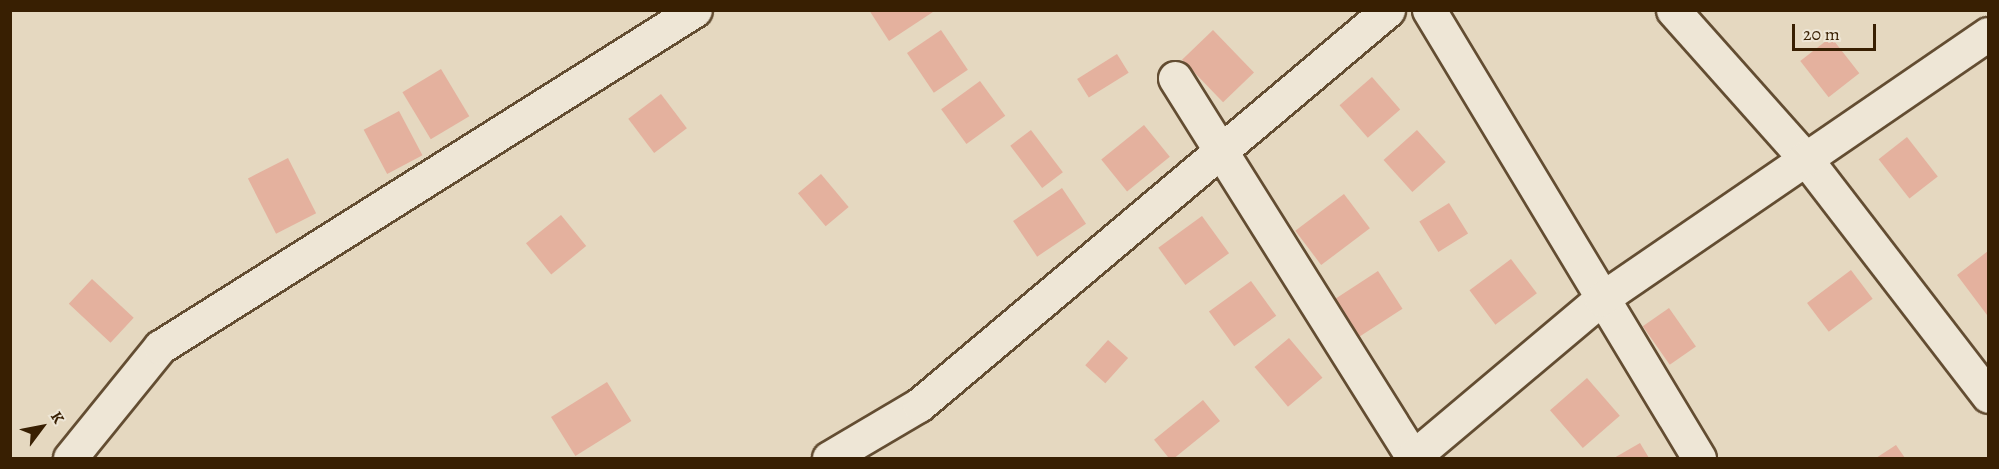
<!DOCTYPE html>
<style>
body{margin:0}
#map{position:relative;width:1999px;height:469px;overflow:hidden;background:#e5d8c0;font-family:Alegreya,serif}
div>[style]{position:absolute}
.building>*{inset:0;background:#e4b19e;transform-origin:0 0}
.roads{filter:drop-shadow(2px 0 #634d32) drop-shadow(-2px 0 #634d32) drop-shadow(0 2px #634d32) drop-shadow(0 -2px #634d32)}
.minor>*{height:33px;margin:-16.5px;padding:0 16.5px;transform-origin:16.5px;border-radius:16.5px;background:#eee6d6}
span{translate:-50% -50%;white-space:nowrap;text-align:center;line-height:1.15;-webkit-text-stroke:4.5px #eee6d6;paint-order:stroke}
.frame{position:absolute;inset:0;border:12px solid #381f02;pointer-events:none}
.north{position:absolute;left:12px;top:397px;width:60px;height:60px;-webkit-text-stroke:4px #eee6d6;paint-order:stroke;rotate:58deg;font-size:16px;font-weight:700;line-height:24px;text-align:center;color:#381f02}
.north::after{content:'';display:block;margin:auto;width:21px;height:27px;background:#381f02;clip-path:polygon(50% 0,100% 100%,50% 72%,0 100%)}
.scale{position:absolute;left:1792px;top:24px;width:84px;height:27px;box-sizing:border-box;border:3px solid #381f02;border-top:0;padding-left:8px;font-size:18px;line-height:21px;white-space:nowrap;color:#381f02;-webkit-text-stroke:4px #eee6d6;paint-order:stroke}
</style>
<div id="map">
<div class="building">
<i style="clip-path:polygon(869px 10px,936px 10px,889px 41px)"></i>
<i style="left:941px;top:30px;width:48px;height:41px;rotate:56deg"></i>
<i style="left:1213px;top:30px;width:59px;height:43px;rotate:46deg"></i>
<i style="left:1831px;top:37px;width:46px;height:39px;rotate:52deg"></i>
<i style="left:1117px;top:54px;width:22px;height:47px;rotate:58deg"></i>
<i style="left:441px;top:69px;width:55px;height:45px;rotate:59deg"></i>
<i style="left:1372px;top:77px;width:43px;height:43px;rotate:49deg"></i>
<i style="left:980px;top:81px;width:43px;height:48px;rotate:54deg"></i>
<i style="left:661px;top:94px;width:43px;height:41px;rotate:53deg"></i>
<i style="left:399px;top:111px;width:50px;height:40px;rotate:62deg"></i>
<i style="left:1144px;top:125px;width:41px;height:55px;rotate:51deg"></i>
<i style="left:1031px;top:130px;width:53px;height:26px;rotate:53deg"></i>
<i style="left:1417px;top:130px;width:43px;height:45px;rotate:48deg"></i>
<i style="left:1907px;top:137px;width:50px;height:36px;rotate:52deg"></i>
<i style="left:288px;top:158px;width:62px;height:45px;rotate:63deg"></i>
<i style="left:821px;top:174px;width:43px;height:30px;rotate:50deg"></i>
<i style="left:1062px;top:188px;width:43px;height:59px;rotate:56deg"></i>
<i style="left:1344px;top:194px;width:43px;height:61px;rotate:53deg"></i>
<i style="left:1449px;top:203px;width:36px;height:35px;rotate:58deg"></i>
<i style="left:561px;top:215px;width:40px;height:45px;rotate:51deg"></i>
<i style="left:1202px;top:216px;width:46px;height:54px;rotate:54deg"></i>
<i style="clip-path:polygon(1988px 251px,1988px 314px,1987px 315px,1957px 275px)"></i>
<i style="left:1511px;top:259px;width:43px;height:52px;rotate:53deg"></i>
<i style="left:1851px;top:270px;width:36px;height:55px;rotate:53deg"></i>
<i style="left:1378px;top:271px;width:45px;height:59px;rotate:57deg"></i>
<i style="left:92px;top:279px;width:57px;height:34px;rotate:43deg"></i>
<i style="left:1251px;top:281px;width:43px;height:52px;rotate:54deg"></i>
<i style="left:1669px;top:308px;width:47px;height:32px;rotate:55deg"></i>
<i style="left:1289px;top:338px;width:52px;height:45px;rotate:50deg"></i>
<i style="left:1108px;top:340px;width:27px;height:34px;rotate:42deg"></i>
<i style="left:1587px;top:378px;width:50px;height:49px;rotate:49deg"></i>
<i style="left:607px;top:382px;width:46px;height:66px;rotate:58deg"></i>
<i style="left:1203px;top:400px;width:27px;height:63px;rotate:51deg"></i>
<i style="clip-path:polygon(1640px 443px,1649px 458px,1614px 458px)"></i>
<i style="clip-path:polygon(1896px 445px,1905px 458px,1876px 458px)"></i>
</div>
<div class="roads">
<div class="minor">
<i style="left:1429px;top:10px;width:523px;rotate:58.92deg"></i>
<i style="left:1673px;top:10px;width:198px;rotate:48.3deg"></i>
<i style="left:1805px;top:158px;width:300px;rotate:52.4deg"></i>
<i style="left:1175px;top:78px;width:448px;rotate:57.9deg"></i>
<i style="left:70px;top:458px;width:143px;rotate:-51deg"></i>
<i style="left:160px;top:347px;width:632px;rotate:-32.21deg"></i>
<i style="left:829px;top:458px;width:104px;rotate:-30.5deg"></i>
<i style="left:919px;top:405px;width:613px;rotate:-40.1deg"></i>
<i style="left:1412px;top:458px;width:247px;rotate:-40.1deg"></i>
<i style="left:1601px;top:299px;width:469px;rotate:-34.4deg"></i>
</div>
</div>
<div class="frame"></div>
<div class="north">K</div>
<div class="scale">20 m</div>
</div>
